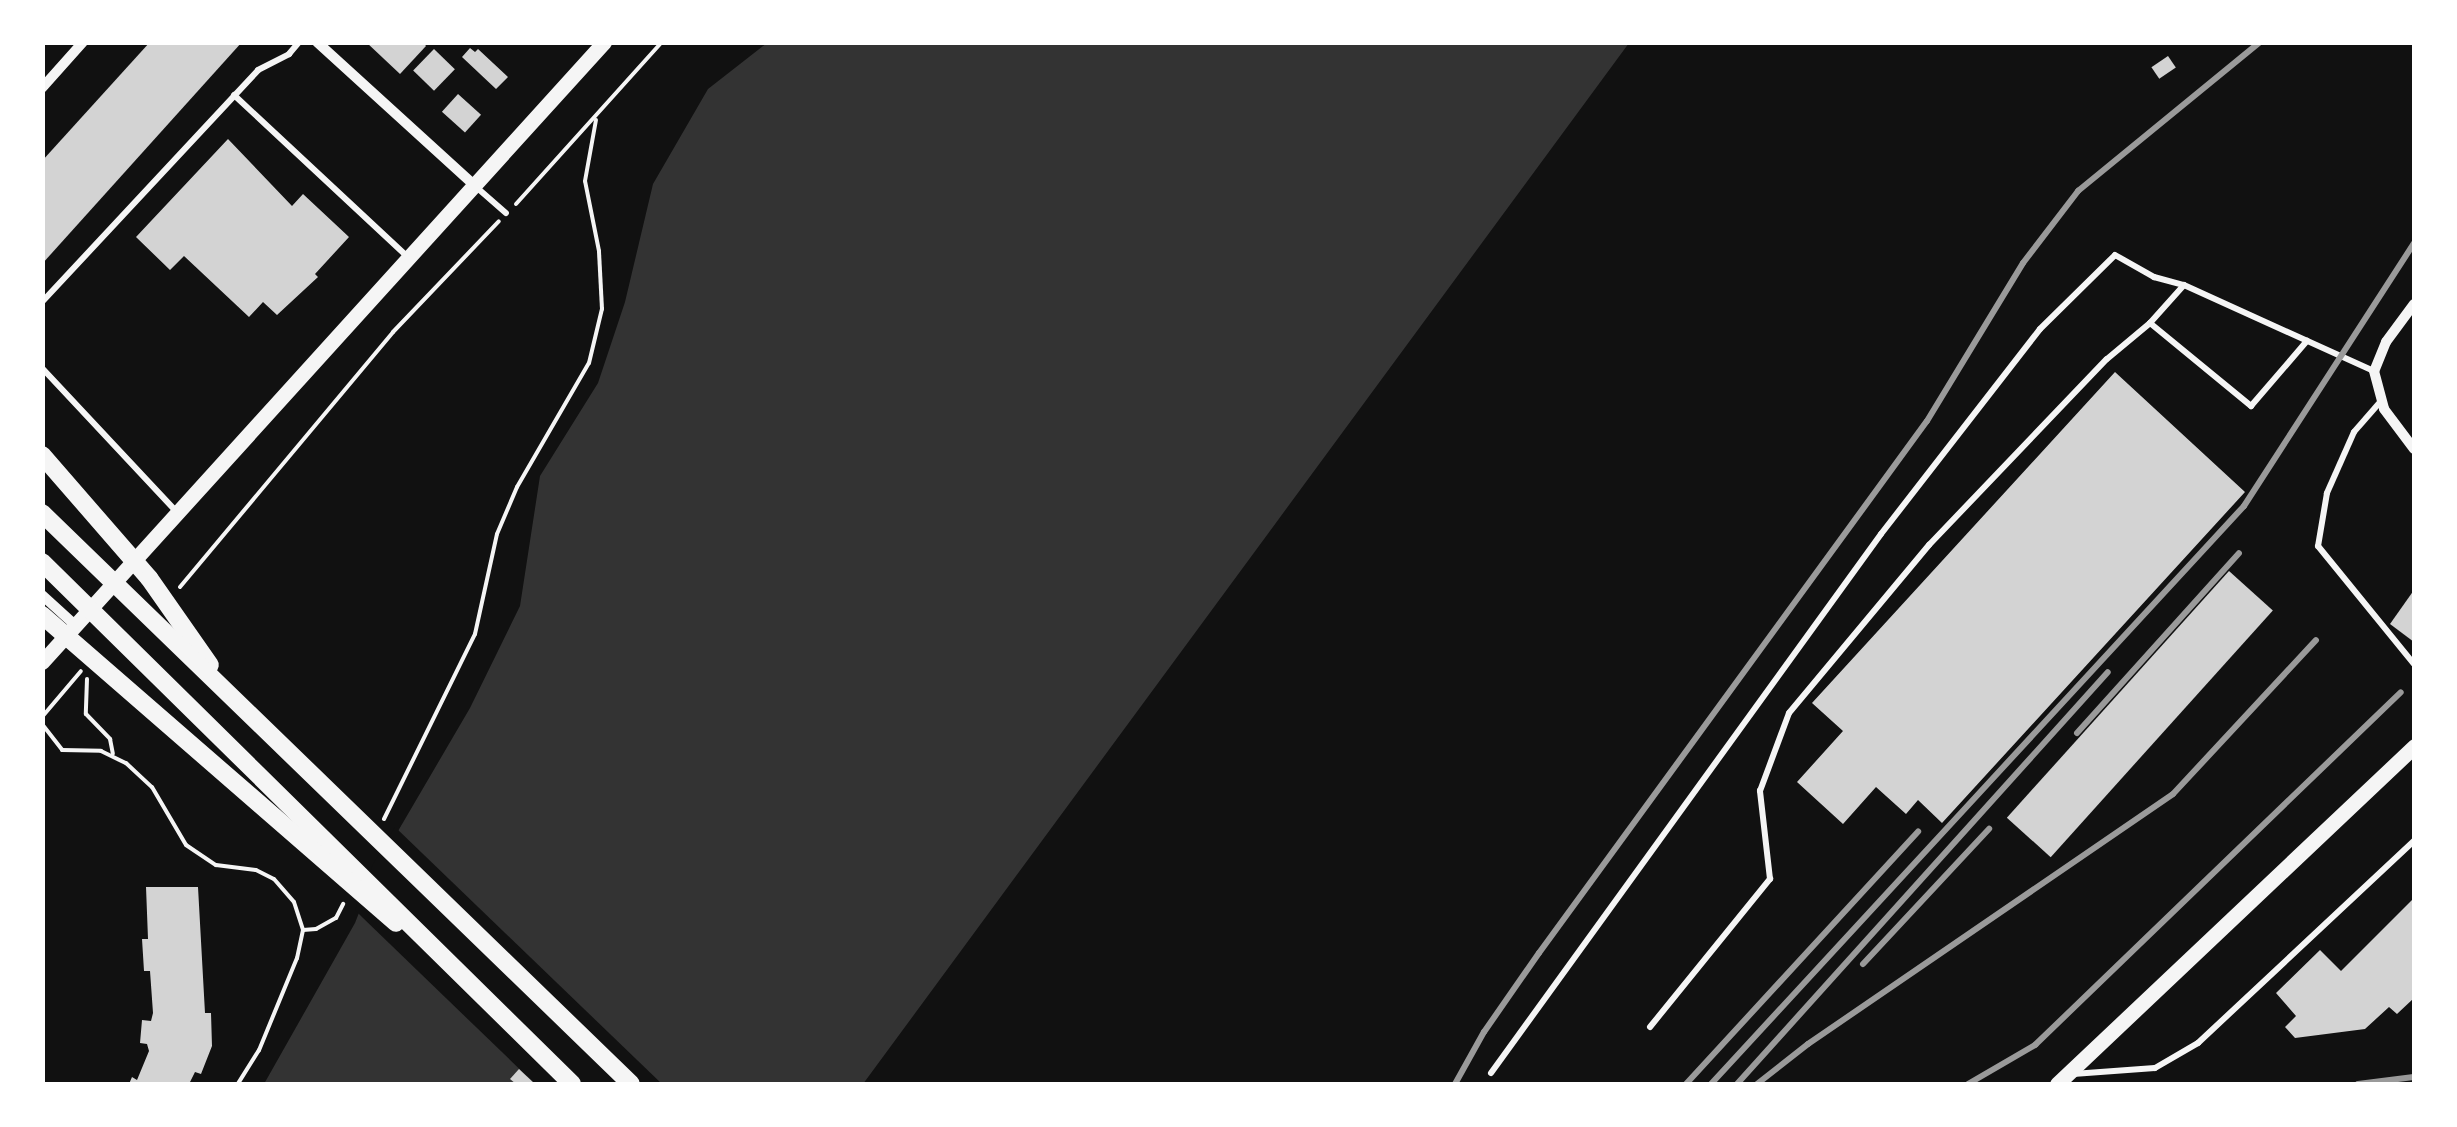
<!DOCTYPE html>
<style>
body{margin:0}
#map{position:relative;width:2457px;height:1127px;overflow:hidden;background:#111;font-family:Spectral,serif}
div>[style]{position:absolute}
.water>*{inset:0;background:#333}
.pier>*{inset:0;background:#111}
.building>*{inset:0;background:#d3d3d3;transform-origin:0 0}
.path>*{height:4px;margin:-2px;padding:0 2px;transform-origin:2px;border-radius:2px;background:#f5f5f5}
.service>*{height:6px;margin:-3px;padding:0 3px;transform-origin:3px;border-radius:3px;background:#f5f5f5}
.minor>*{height:10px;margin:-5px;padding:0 5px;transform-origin:5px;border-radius:5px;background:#f5f5f5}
.tertiary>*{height:15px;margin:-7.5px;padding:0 7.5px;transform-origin:7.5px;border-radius:7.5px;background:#f5f5f5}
.primary>*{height:18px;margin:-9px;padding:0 9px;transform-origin:9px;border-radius:9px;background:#f5f5f5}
.rail>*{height:6px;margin:-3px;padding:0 3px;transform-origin:3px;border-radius:3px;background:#9a9a9a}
span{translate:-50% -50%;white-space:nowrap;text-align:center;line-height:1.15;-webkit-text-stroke:9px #fff;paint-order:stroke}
.frame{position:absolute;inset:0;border:45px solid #fff;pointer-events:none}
</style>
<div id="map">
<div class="water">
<i style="clip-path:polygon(767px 43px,1629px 43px,863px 1084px,264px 1084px,355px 923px,377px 867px,470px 708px,520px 606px,540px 476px,598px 383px,625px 302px,653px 184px,708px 89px)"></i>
</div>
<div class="pier">
<i style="clip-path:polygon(395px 827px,662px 1084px,535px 1084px,363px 918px,355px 910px,373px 864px)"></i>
</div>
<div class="building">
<i style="clip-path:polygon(150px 42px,242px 42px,42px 264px,42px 161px)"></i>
<i style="clip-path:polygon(366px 42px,423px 42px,426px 46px,400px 74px)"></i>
<i style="clip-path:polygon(470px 48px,475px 52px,478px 49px,508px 77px,496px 89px,462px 57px)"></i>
<i style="left:434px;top:49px;width:29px;height:30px;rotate:44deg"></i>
<i style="left:2168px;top:56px;width:14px;height:20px;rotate:56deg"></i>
<i style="left:458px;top:94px;width:31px;height:24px;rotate:42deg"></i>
<i style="clip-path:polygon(228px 139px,292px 206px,303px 194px,349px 237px,315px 274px,318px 277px,277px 315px,263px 302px,249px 317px,184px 256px,170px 270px,136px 237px)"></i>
<i style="clip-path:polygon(2115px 372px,2245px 492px,1942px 823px,1918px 800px,1906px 814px,1876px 787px,1843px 824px,1797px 782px,1843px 731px,1812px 703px)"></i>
<i style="left:2229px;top:571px;width:59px;height:332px;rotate:42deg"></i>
<i style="clip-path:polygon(2414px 590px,2414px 642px,2390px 624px)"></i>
<i style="clip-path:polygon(146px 887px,198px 887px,205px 1013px,211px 1013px,212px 1046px,201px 1074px,195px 1072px,189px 1084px,129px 1084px,132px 1077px,137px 1080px,149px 1051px,147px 1044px,140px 1043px,142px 1020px,151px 1021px,153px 1013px,150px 971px,144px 971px,142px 939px,148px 939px)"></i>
<i style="clip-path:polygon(2414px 898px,2414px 998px,2397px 1014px,2389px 1007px,2365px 1029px,2295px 1038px,2285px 1027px,2296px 1016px,2276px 993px,2320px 950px,2341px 971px)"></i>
<i style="clip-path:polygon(519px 1069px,535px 1084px,516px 1084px,510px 1079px)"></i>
</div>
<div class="path">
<i style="left:516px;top:204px;width:218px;rotate:-48deg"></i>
<i style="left:180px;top:587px;width:332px;rotate:-50.1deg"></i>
<i style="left:393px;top:332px;width:153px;rotate:-46.3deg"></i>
<i style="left:87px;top:679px;width:35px;rotate:92deg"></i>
<i style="left:86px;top:714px;width:35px;rotate:46deg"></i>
<i style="left:110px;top:739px;width:15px;rotate:79deg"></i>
<i style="left:42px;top:717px;width:60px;rotate:-49.7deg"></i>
<i style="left:42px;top:724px;width:33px;rotate:52deg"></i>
<i style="left:62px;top:750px;width:39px;rotate:1deg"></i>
<i style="left:101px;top:751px;width:28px;rotate:26deg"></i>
<i style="left:126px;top:763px;width:35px;rotate:43deg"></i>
<i style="left:152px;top:787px;width:67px;rotate:59.6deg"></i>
<i style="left:186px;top:845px;width:36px;rotate:34deg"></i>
<i style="left:216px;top:865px;width:40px;rotate:7.1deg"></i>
<i style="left:256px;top:870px;width:20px;rotate:27deg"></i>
<i style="left:274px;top:879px;width:30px;rotate:49deg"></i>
<i style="left:294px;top:902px;width:29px;rotate:72deg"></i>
<i style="left:303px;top:930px;width:29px;rotate:102deg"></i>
<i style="left:297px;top:958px;width:100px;rotate:112.4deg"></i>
<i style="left:259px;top:1050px;width:40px;rotate:122deg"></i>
<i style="left:384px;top:819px;width:206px;rotate:-63.8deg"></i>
<i style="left:475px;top:634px;width:102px;rotate:-77.6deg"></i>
<i style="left:497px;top:534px;width:51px;rotate:-66.9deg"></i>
<i style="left:517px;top:487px;width:143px;rotate:-59.9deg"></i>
<i style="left:589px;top:363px;width:56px;rotate:-76.5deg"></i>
<i style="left:602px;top:309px;width:58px;rotate:-93deg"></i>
<i style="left:599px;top:251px;width:71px;rotate:-101.3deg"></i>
<i style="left:585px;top:181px;width:62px;rotate:-79.8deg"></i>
<i style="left:303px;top:930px;width:13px;rotate:-4deg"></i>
<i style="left:316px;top:929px;width:23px;rotate:-29deg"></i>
<i style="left:336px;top:918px;width:16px;rotate:-63deg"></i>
</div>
<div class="service">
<i style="left:234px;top:95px;width:238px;rotate:43deg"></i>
<i style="left:475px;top:186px;width:41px;rotate:41.1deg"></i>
<i style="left:42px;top:302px;width:317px;rotate:-47deg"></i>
<i style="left:258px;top:70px;width:35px;rotate:-27deg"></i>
<i style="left:289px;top:54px;width:16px;rotate:-50deg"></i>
<i style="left:2150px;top:323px;width:51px;rotate:-48.2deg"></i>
<i style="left:42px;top:368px;width:195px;rotate:46.9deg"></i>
<i style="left:2381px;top:401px;width:41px;rotate:131.1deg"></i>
<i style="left:2354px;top:432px;width:67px;rotate:113.9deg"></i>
<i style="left:2327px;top:493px;width:54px;rotate:99.6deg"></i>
<i style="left:2318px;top:546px;width:152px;rotate:50.9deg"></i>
<i style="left:1650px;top:1027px;width:191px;rotate:-51deg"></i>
<i style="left:1770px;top:879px;width:89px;rotate:-96.5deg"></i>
<i style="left:1760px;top:791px;width:83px;rotate:-69.6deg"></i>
<i style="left:1789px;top:713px;width:219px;rotate:-50.2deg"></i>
<i style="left:1929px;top:545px;width:257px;rotate:-46.3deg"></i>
<i style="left:2107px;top:359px;width:56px;rotate:-39.9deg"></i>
<i style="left:2150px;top:323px;width:131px;rotate:39.4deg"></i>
<i style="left:2251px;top:406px;width:86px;rotate:-49.3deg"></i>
<i style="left:1491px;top:1073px;width:665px;rotate:-54.11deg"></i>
<i style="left:1881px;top:534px;width:259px;rotate:-52.2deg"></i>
<i style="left:2040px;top:329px;width:105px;rotate:-44.6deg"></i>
<i style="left:2115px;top:255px;width:45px;rotate:29.4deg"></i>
<i style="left:2154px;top:277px;width:31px;rotate:15deg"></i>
<i style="left:2184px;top:285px;width:209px;rotate:24.4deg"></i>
<i style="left:2073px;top:1074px;width:82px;rotate:-4.2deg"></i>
<i style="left:2155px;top:1068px;width:50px;rotate:-30.2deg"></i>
<i style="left:2198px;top:1043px;width:296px;rotate:-43.1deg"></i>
</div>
<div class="minor">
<i style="left:317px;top:42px;width:212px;rotate:42.3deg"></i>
<i style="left:42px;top:88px;width:62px;rotate:-48.3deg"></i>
<i style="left:2414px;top:304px;width:47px;rotate:126.4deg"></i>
<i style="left:2386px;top:342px;width:31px;rotate:112deg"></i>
<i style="left:2374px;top:371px;width:39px;rotate:75deg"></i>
<i style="left:2384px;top:409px;width:50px;rotate:53.1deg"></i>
<i style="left:42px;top:595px;width:45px;rotate:42.3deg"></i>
</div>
<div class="tertiary">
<i style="left:42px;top:662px;width:837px;rotate:-47.81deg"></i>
<i style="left:2057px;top:1084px;width:492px;rotate:-43.4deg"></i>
</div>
<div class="primary">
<i style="left:42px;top:455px;width:163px;rotate:49deg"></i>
<i style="left:149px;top:578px;width:106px;rotate:55deg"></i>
<i style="left:42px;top:513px;width:820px;rotate:44.11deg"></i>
<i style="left:42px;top:562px;width:744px;rotate:44.56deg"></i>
<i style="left:42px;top:615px;width:469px;rotate:41deg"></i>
</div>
<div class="rail">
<i style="left:2077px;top:733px;width:242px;rotate:-48deg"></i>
<i style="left:1863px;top:964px;width:185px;rotate:-47deg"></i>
<i style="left:1455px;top:1084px;width:60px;rotate:-60.9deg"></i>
<i style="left:1484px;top:1032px;width:96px;rotate:-55.2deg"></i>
<i style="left:1539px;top:953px;width:658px;rotate:-53.9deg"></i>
<i style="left:1927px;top:421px;width:185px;rotate:-58.7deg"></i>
<i style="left:2023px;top:263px;width:91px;rotate:-52.6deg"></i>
<i style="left:2078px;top:191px;width:235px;rotate:-39.3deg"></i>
<i style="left:1686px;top:1084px;width:343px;rotate:-47.4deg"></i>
<i style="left:1711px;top:1084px;width:786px;rotate:-47.32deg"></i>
<i style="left:2244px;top:506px;width:313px;rotate:-57.1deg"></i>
<i style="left:1737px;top:1084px;width:554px;rotate:-48deg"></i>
<i style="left:1757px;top:1084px;width:65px;rotate:-38.1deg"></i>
<i style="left:1808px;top:1044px;width:442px;rotate:-34.4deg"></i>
<i style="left:2173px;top:794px;width:210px;rotate:-47.1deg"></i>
<i style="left:1968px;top:1084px;width:78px;rotate:-30.2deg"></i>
<i style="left:2035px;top:1045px;width:508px;rotate:-43.96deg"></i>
<i style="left:2358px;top:1084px;width:56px;rotate:-7.1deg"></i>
</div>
<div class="frame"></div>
</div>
